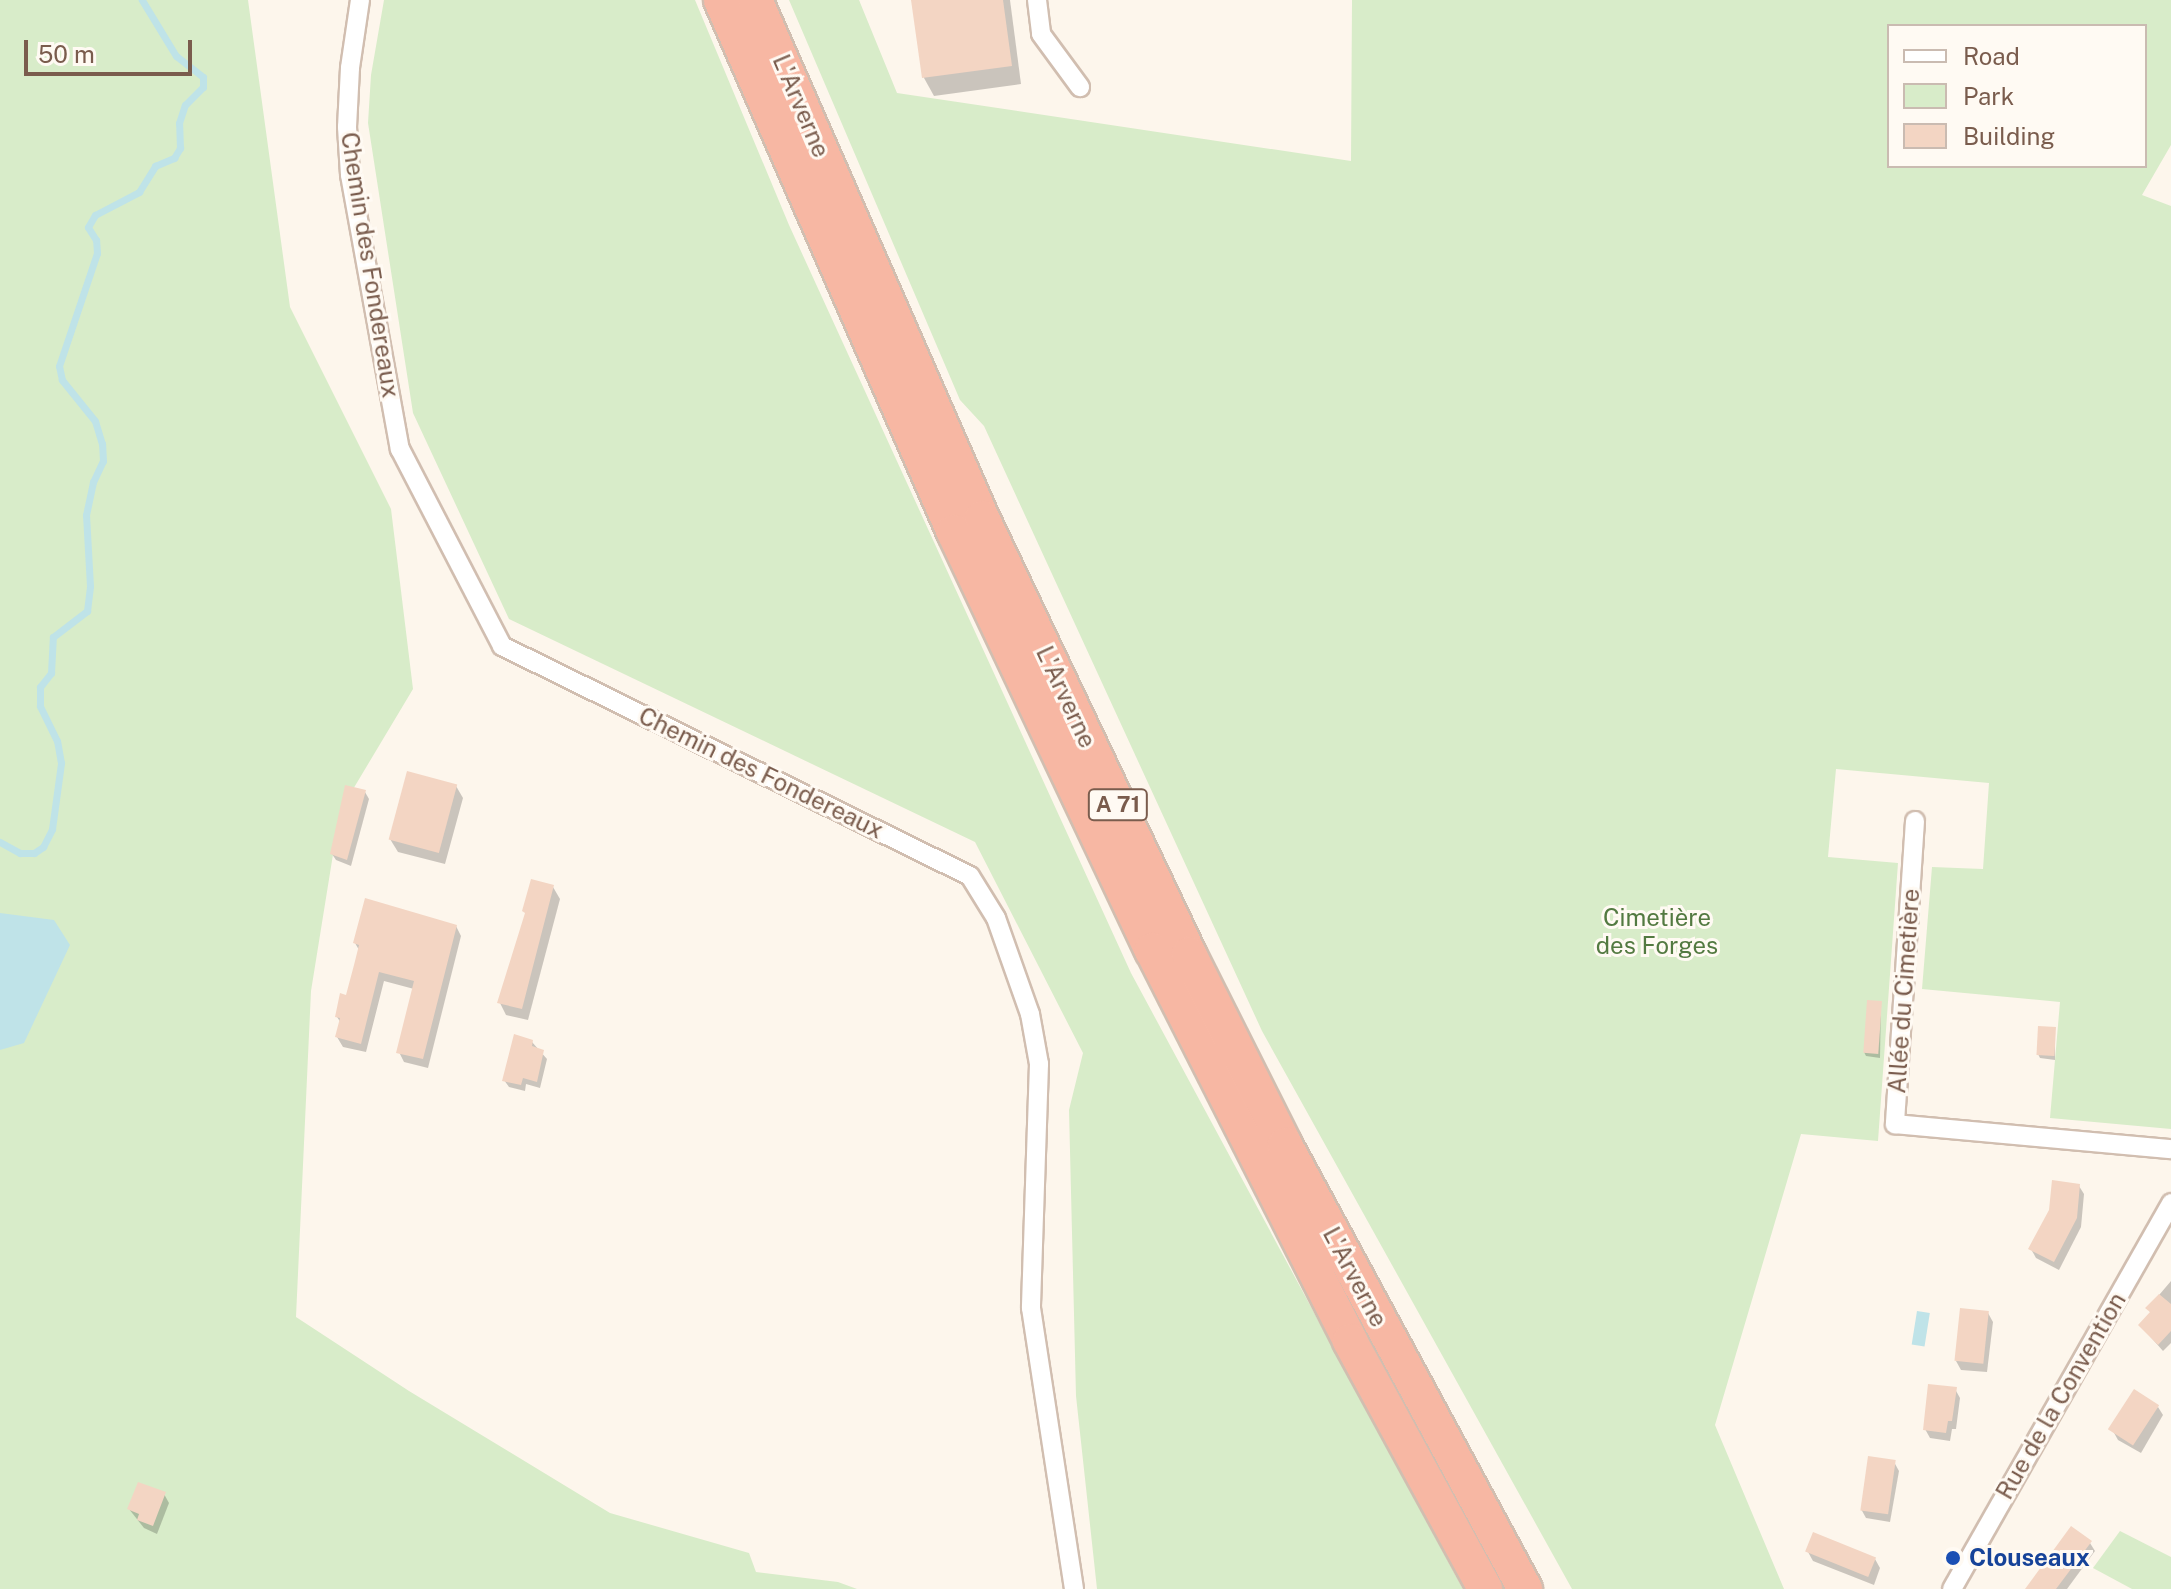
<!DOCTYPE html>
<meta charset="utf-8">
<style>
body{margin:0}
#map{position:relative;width:2171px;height:1589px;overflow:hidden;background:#fdf6ec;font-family:"Public Sans",sans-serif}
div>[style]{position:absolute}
.green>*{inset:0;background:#d8ecc9}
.water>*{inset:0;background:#bfe3e8;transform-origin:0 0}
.shadow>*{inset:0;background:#0003}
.stream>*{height:7px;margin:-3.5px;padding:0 3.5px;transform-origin:3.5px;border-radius:3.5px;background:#bfe3e8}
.building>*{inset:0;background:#f3d5c3;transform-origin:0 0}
.roads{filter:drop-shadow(2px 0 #d1beb0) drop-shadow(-2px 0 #d1beb0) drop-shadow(0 2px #d1beb0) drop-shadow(0 -2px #d1beb0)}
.street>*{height:18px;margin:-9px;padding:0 9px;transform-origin:9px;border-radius:9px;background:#fff}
.highway>*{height:34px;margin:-17px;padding:0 17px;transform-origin:17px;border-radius:17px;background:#f7b7a3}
.dots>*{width:22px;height:22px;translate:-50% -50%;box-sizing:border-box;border:4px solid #fffaf3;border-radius:50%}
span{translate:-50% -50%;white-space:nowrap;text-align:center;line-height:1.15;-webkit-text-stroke:6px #fffaf3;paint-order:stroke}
.shield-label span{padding:2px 6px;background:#fffaf3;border:2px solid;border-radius:6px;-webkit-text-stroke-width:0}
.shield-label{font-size:22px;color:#7a5c4d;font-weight:700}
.street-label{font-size:24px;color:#7a5c4d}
.park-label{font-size:24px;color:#537a41}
.transit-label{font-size:24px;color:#164399;font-weight:700}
.left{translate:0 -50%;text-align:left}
.legend{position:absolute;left:1887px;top:24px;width:260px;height:144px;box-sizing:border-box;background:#fffaf3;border:2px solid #cabbb1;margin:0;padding:10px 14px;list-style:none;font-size:24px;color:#7a5c4d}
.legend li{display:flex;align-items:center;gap:16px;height:40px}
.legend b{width:40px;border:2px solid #cabbb1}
.scale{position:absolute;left:24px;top:40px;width:168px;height:36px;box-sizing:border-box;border:4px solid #7a5c4d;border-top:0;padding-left:10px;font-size:24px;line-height:28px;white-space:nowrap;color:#7a5c4d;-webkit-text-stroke:6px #fffaf3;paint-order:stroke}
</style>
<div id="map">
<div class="green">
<i style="clip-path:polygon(0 0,248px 0,290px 307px,391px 509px,413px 689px,340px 811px,311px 991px,296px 1317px,409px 1391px,610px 1513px,749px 1553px,756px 1572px,838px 1582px,857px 1589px,0 1589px)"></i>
<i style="clip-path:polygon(384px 0,695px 0,789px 225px,1131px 973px,1463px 1589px,1097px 1589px,1076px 1396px,1069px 1110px,1083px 1053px,975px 842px,509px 619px,413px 413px,368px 123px,371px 75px)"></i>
<i style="clip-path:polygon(evenodd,789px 0,859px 0,897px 93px,1351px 161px,1352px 0,2171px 0,2171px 145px,2142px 195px,2171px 206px,2171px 1129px,2050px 1118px,2060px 1002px,1922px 989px,1932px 867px,1983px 869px,1989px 783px,1836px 769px,1828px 857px,1898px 863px,1878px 1141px,1801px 1134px,1715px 1425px,1784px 1589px,1572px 1589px,1262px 1031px,984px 426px,960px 400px,789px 0,1889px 26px,2145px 26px,2145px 166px,1889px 166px,1889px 26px)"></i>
<i style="clip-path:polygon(2120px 1531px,2171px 1557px,2171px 1589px,2132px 1589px,2093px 1568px)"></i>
</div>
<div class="water">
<i style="clip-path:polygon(0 913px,54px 920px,70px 945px,24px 1043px,0 1050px)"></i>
<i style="left:1917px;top:1311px;width:13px;height:34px;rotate:9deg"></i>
</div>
<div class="shadow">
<i style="clip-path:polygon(913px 0,1010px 0,1021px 84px,934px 96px,924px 78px)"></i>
<i style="clip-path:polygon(456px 786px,463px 798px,445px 864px,398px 852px,390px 839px)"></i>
<i style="clip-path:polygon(365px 792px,369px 799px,351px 866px,336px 860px,332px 854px)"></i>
<i style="clip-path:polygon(553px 887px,560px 899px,528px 1020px,506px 1015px,500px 1003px)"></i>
<i style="clip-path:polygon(456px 926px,461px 936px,428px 1068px,404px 1062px,399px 1052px,414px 989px,384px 981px,366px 1052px,343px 1047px,337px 1037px,341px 1023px,337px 1017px,347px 998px,359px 950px,355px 943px)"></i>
<i style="clip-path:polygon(1881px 1003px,1880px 1058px,1866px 1056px,1864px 1052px)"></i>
<i style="clip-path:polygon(2055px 1029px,2055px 1060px,2040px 1058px,2038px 1054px)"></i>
<i style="clip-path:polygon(532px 1042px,547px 1059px,540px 1088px,526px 1084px,525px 1091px,509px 1087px,504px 1080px)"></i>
<i style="clip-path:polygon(2079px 1186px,2084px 1194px,2081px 1227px,2059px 1270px,2036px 1258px,2031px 1249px)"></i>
<i style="clip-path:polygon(2171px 1281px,2171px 1343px,2163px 1351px,2140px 1325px,2151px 1314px,2148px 1308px)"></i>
<i style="clip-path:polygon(1988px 1313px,1993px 1322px,1987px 1372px,1961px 1370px,1956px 1361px)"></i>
<i style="clip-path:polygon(1955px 1389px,1960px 1398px,1956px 1429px,1952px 1429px,1950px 1441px,1930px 1438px,1925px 1429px)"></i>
<i style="clip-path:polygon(2158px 1407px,2163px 1415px,2141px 1453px,2118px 1440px,2113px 1431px)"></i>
<i style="clip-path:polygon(1894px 1462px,1899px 1471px,1890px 1522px,1866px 1518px,1861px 1509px)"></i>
<i style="clip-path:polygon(164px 1494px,169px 1503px,157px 1534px,144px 1528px,129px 1509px)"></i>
<i style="clip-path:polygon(2090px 1543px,2095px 1551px,2067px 1589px,2027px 1589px)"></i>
<i style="clip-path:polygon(1808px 1552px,1875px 1559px,1880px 1568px,1874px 1585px,1813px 1561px)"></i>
</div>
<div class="stream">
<i style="left:0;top:842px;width:23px;rotate:29deg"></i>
<i style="left:20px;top:853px;width:14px"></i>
<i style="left:34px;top:853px;width:11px;rotate:-34deg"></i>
<i style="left:43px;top:847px;width:20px;rotate:-63deg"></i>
<i style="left:52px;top:829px;width:67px;rotate:-82.2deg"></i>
<i style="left:61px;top:763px;width:22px;rotate:-100deg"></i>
<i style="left:57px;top:741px;width:39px;rotate:-116deg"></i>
<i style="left:40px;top:706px;width:19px;rotate:-90deg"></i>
<i style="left:40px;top:687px;width:18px;rotate:-52deg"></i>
<i style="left:51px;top:673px;width:36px;rotate:-87deg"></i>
<i style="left:53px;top:637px;width:43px;rotate:-37.4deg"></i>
<i style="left:87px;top:611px;width:25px;rotate:-83deg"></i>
<i style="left:90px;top:586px;width:71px;rotate:-93.2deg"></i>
<i style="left:86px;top:515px;width:34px;rotate:-78deg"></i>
<i style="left:93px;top:482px;width:23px;rotate:-65deg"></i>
<i style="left:103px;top:461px;width:17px;rotate:-93deg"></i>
<i style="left:102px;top:444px;width:24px;rotate:-107deg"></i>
<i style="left:95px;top:421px;width:53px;rotate:-128.8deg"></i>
<i style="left:62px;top:380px;width:14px;rotate:-102deg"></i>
<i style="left:59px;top:366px;width:119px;rotate:-71.4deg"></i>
<i style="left:97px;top:253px;width:13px;rotate:-94deg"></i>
<i style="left:96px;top:240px;width:15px;rotate:-122deg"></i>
<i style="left:88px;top:227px;width:14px;rotate:-60deg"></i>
<i style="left:95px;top:215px;width:50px;rotate:-27.6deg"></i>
<i style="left:139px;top:192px;width:31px;rotate:-58deg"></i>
<i style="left:155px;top:166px;width:21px;rotate:-23deg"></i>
<i style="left:174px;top:158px;width:12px;rotate:-59deg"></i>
<i style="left:180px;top:148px;width:25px;rotate:-92deg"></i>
<i style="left:179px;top:123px;width:19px;rotate:-72deg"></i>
<i style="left:185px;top:105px;width:25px;rotate:-45deg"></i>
<i style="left:203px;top:87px;width:10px;rotate:-90deg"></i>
<i style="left:203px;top:77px;width:34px;rotate:-142deg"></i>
<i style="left:176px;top:56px;width:66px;rotate:-121.3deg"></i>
</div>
<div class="building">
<i style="clip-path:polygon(911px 0,1003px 0,1012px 66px,922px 78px)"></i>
<i style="left:407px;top:771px;width:52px;height:71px;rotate:15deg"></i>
<i style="clip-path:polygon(345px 785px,366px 790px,347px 860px,330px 854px)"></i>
<i style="clip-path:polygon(531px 879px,554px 885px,522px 1009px,497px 1003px,525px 913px,522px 911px)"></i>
<i style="clip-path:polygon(365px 898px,457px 925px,423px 1059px,396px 1053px,414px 981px,379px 972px,361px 1044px,335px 1037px,340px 1018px,335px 1017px,340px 993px,346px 995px,354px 965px,359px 945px,353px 943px)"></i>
<i style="left:1867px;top:1000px;width:15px;height:53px;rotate:4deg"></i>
<i style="left:2038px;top:1026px;width:18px;height:29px;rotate:3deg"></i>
<i style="clip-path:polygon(514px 1034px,533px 1040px,532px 1046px,544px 1050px,537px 1082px,523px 1078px,521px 1085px,502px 1081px)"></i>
<i style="clip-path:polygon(2052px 1180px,2080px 1184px,2077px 1218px,2054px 1262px,2028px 1249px,2049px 1210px)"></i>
<i style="clip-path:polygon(2159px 1294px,2171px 1304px,2171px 1331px,2158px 1345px,2138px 1325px,2150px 1312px,2145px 1308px)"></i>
<i style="left:1960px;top:1308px;width:29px;height:53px;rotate:6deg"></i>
<i style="clip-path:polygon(1928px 1384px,1957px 1387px,1952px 1421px,1948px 1421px,1946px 1433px,1923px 1430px)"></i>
<i style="left:2134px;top:1389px;width:30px;height:48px;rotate:33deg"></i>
<i style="left:1868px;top:1456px;width:28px;height:55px;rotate:8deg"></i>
<i style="clip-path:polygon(138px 1482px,166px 1492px,153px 1526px,137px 1520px,139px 1514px,127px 1509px)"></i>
<i style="clip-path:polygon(2071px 1526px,2092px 1541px,2056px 1589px,2025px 1589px)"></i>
<i style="left:1813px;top:1532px;width:68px;height:21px;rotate:22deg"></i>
</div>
<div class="roads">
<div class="street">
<i style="left:360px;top:0;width:69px;rotate:98.4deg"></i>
<i style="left:350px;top:68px;width:59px;rotate:92.9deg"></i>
<i style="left:347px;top:127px;width:48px;rotate:86.4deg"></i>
<i style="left:350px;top:175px;width:279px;rotate:79.7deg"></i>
<i style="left:400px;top:449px;width:222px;rotate:62.6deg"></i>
<i style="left:502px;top:646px;width:521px;rotate:26.17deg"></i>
<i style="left:970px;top:876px;width:49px;rotate:58.2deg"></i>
<i style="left:996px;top:918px;width:102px;rotate:70.5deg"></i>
<i style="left:1030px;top:1014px;width:51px;rotate:79.8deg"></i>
<i style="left:1039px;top:1064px;width:244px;rotate:91.9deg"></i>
<i style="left:1031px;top:1308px;width:284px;rotate:81.3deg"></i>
<i style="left:1037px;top:0;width:34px;rotate:83deg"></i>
<i style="left:1041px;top:34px;width:66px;rotate:53.7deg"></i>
<i style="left:1915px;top:821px;width:304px;rotate:93.8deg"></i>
<i style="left:1895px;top:1124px;width:277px;rotate:5.2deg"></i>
<i style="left:1952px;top:1589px;width:444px;rotate:-60.4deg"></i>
</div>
<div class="highway">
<i style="left:721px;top:0;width:581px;rotate:66.35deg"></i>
<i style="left:954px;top:532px;width:463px;rotate:64.7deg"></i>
<i style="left:1152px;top:950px;width:438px;rotate:63.1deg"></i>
<i style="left:1350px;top:1341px;width:282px;rotate:61.4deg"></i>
<i style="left:755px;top:0;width:566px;rotate:66.34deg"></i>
<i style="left:982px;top:518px;width:483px;rotate:64.6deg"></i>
<i style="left:1189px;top:954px;width:214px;rotate:63.3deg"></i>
<i style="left:1285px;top:1145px;width:505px;rotate:61.61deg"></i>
</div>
</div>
<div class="dots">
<i style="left:1953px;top:1558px;background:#1a4fb4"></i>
</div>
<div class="shield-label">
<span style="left:1118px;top:805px">A 71</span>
</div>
<div class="street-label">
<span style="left:801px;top:106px;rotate:67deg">L'Arverne</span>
<span style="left:370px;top:265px;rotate:81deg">Chemin des Fondereaux</span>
<span style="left:1066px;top:697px;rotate:65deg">L'Arverne</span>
<span style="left:761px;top:773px;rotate:26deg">Chemin des Fondereaux</span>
<span style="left:1904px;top:991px;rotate:-86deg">Allée du Cimetière</span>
<span style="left:1355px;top:1277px;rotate:62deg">L'Arverne</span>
<span style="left:2061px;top:1396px;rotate:-60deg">Rue de la Convention</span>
</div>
<div class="park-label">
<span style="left:1657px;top:932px">Cimetière<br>des Forges</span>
</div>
<div class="transit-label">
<span class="left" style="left:1969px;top:1558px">Clouseaux</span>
</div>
<ul class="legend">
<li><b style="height:10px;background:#fff"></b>Road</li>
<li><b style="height:22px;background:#d8ecc9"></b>Park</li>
<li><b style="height:22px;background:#f3d5c3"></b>Building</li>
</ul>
<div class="scale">50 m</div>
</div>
